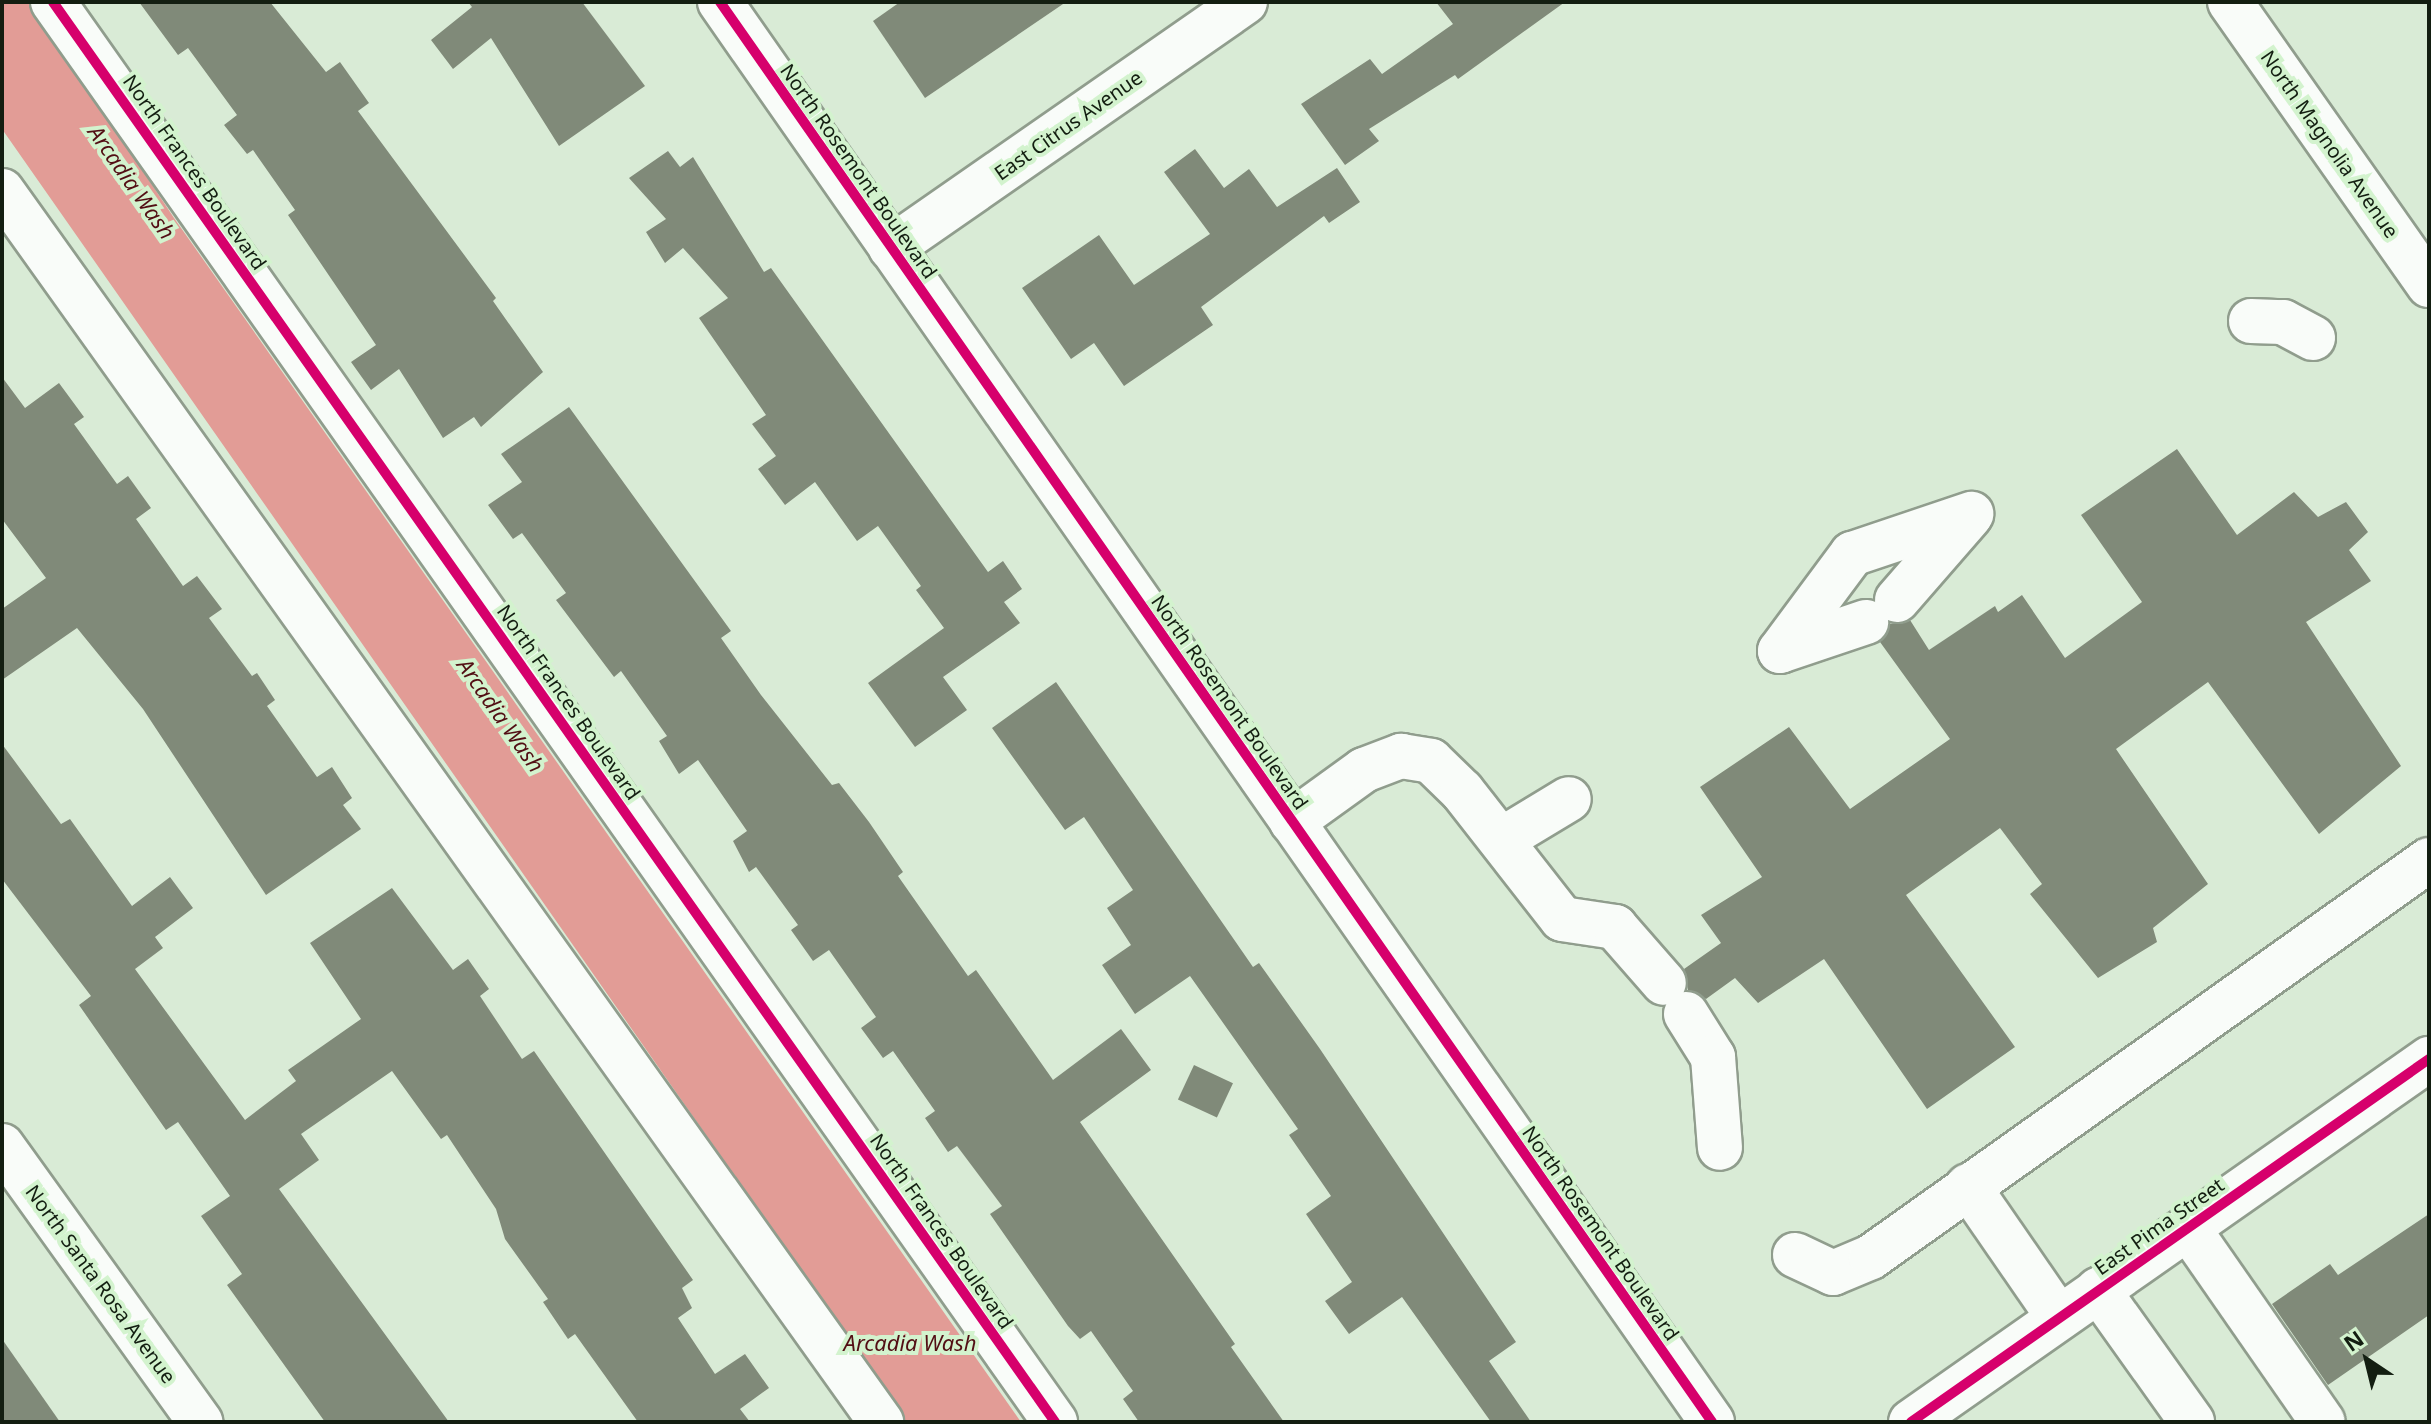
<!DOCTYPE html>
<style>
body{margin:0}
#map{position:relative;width:2431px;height:1424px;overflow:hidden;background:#d9ebd6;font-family:"Noto Sans",sans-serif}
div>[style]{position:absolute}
.water>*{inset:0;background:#e29c96}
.building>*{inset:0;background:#808a79;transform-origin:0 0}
.roads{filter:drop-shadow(2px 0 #909d8d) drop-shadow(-2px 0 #909d8d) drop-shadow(0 2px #909d8d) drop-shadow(0 -2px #909d8d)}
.minor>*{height:44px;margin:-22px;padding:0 22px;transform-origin:22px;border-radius:22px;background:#f9fcf9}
.cycleway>*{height:10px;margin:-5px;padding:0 5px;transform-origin:5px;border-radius:5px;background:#d6006c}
span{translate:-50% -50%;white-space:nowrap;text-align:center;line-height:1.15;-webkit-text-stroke:8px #d3f3ce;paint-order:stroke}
.street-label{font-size:20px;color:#131e11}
.water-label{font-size:22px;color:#520e14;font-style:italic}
.frame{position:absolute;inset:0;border:4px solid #131e11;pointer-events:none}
.north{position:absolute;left:2327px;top:1320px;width:80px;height:80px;-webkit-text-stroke:6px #d3f3ce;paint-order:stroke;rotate:325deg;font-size:22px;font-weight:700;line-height:32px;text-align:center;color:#131e11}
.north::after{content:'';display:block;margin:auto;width:28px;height:36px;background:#131e11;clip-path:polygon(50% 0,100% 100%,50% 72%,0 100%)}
</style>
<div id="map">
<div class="water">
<i style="clip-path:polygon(2px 2px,31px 2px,174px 218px,1021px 1422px,906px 1421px,2px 129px)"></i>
</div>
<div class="building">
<i style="clip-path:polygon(139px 2px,270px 2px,326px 72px,340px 62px,369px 103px,358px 111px,496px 298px,493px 301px,543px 372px,481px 427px,474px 417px,443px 438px,399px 369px,371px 390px,351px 362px,376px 345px,288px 215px,295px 210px,253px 150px,247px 154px,224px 125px,237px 115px,188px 48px,178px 55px)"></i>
<i style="clip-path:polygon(468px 2px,582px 2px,645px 86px,559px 146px,491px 38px,453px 69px,431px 40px,472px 7px)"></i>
<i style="clip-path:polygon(900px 2px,1066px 2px,925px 98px,873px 21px)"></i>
<i style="clip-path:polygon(1436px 2px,1565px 2px,1458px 79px,1455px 75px,1369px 129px,1379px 141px,1345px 165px,1301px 104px,1370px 59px,1382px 74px,1453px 24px)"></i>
<i style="clip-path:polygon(1195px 149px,1224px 188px,1249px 169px,1277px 207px,1337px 168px,1360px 202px,1329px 223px,1324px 216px,1201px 307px,1213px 325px,1124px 386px,1094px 343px,1071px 359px,1022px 288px,1099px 235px,1134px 285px,1210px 234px,1164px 172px)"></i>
<i style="clip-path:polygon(668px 151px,680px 167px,693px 157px,764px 272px,771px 268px,988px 572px,1003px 561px,1022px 589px,1004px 602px,1020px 623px,943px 677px,967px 710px,915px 747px,868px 683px,944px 628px,916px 590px,921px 586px,878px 526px,857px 541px,815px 482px,785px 505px,758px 469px,776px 456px,752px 424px,766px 415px,699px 318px,728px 298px,683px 248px,665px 263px,646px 232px,666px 219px,629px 178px)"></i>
<i style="clip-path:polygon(2px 377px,25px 408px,59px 383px,84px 417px,74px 424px,117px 484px,128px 476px,151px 508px,136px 519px,183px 586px,197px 576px,222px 609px,209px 618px,252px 676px,257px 673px,275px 700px,267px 706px,317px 777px,332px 767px,352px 798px,343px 805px,361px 829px,266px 895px,143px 709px,77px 628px,2px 680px,2px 609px,46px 578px,2px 519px)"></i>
<i style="clip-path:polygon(569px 407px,731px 631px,721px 638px,761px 695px,832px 785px,839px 783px,869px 822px,903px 872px,898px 876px,968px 976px,976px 970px,1053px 1080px,1121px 1029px,1151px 1070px,1080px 1122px,1235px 1344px,1231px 1347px,1284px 1422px,1139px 1422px,1123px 1399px,1133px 1391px,1091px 1331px,1080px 1339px,1068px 1326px,990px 1214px,1002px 1206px,957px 1146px,948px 1152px,925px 1118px,935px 1111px,893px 1051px,883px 1058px,861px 1028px,876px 1017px,829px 950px,813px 961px,791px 930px,798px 925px,756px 867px,749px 872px,733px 841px,747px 831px,698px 760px,679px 774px,659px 741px,667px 736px,621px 671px,614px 677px,556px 600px,566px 593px,522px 533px,513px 539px,488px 505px,522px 482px,501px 454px)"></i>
<i style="clip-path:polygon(2177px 449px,2237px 535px,2294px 492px,2318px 517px,2346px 502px,2368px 532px,2349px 550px,2371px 581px,2306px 622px,2401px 766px,2319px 834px,2208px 682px,2116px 749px,2208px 884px,2153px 928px,2157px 942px,2098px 978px,2030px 894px,2042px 884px,2000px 828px,1906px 895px,2015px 1047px,1927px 1109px,1824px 959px,1758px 1003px,1735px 978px,1706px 999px,1688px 990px,1684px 969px,1721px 943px,1701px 915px,1762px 877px,1700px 787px,1789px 727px,1850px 809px,1950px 739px,1880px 642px,1890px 624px,1910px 620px,1929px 650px,1995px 606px,1998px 612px,2022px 595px,2065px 658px,2142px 602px,2081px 515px)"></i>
<i style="clip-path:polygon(1056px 682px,1253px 967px,1259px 963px,1320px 1049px,1516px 1342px,1489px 1361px,1531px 1422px,1491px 1422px,1402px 1297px,1349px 1334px,1325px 1301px,1352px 1282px,1306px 1214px,1331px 1196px,1289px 1135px,1298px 1129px,1190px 976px,1135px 1014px,1102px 965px,1131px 945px,1107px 908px,1133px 890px,1084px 817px,1065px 830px,992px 728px)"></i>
<i style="clip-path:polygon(2px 744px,61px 824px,70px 819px,132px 906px,170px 877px,193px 908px,155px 937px,163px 948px,135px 969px,245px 1120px,296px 1081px,288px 1070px,361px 1019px,310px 943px,392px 888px,453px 970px,468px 959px,489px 989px,480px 996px,522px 1059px,534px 1051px,693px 1280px,682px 1288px,692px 1308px,678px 1318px,715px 1374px,745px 1354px,769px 1388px,740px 1409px,750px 1422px,638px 1422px,575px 1334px,568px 1339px,543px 1302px,548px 1299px,505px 1239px,496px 1209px,447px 1135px,441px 1139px,392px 1071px,301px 1134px,319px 1160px,279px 1189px,449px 1422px,325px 1422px,227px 1285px,242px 1274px,201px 1216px,230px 1196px,178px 1122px,166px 1130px,79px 1005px,91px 996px,2px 879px)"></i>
<i style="left:1194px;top:1065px;width:43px;height:38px;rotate:25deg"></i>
<i style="clip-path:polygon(2429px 1214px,2429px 1315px,2328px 1385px,2272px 1304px,2330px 1264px,2338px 1275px)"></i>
<i style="clip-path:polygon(2px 1339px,60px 1422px,2px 1422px)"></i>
</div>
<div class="roads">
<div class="minor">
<i style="left:53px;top:2px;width:1738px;rotate:54.79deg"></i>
<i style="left:720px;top:2px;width:1732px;rotate:55.06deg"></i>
<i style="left:2230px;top:2px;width:346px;rotate:54.9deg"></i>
<i style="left:2px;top:191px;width:1513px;rotate:54.47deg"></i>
<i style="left:891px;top:248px;width:431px;rotate:-34.8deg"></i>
<i style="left:2251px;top:321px;width:32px;rotate:2deg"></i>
<i style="left:2283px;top:322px;width:34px;rotate:28deg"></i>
<i style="left:1897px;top:600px;width:111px;rotate:-49deg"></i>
<i style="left:1780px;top:651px;width:121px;rotate:-53.4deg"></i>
<i style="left:1852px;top:554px;width:126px;rotate:-18.6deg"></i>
<i style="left:1780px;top:651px;width:91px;rotate:-18.6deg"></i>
<i style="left:1292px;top:822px;width:89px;rotate:-35.8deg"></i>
<i style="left:1364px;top:770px;width:40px;rotate:-21deg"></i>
<i style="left:1401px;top:756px;width:30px;rotate:9deg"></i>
<i style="left:1431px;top:761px;width:43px;rotate:44.1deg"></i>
<i style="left:1462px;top:791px;width:162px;rotate:52deg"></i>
<i style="left:1562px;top:919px;width:54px;rotate:8.6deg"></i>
<i style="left:1615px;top:927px;width:74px;rotate:48.8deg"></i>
<i style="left:1501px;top:840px;width:79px;rotate:-31.1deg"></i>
<i style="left:1686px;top:1014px;width:51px;rotate:57.9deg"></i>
<i style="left:1713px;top:1057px;width:91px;rotate:85.6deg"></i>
<i style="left:2px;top:1146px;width:340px;rotate:54.3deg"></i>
<i style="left:1968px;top:1186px;width:160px;rotate:55.4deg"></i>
<i style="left:2188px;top:1228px;width:236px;rotate:55.2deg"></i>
<i style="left:1795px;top:1255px;width:42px;rotate:25.3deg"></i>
<i style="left:1833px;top:1273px;width:41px;rotate:-22.8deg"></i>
<i style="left:1871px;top:1257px;width:685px;rotate:-35.43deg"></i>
<i style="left:2098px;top:1290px;width:162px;rotate:54.5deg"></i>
<i style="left:1911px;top:1422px;width:633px;rotate:-35.02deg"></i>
</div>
</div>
<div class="cycleway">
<i style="left:53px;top:2px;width:1738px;rotate:54.79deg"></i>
<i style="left:720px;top:2px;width:1732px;rotate:55.06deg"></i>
<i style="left:1911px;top:1422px;width:633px;rotate:-35.02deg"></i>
</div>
<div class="street-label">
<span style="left:1068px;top:125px;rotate:-35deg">East Citrus Avenue</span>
<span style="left:2330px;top:144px;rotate:55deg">North Magnolia Avenue</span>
<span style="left:859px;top:171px;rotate:55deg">North Rosemont Boulevard</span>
<span style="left:195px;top:172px;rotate:55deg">North Frances Boulevard</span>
<span style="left:569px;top:702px;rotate:55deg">North Frances Boulevard</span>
<span style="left:1230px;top:702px;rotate:55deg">North Rosemont Boulevard</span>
<span style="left:2159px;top:1226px;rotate:-35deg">East Pima Street</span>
<span style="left:942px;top:1231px;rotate:55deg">North Frances Boulevard</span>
<span style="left:1601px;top:1233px;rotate:55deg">North Rosemont Boulevard</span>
<span style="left:101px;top:1284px;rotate:54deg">North Santa Rosa Avenue</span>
</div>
<div class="water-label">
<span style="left:132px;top:182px;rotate:55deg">Arcadia Wash</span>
<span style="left:501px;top:715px;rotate:55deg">Arcadia Wash</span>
<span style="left:910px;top:1343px">Arcadia Wash</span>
</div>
<div class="frame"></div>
<div class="north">N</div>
</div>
